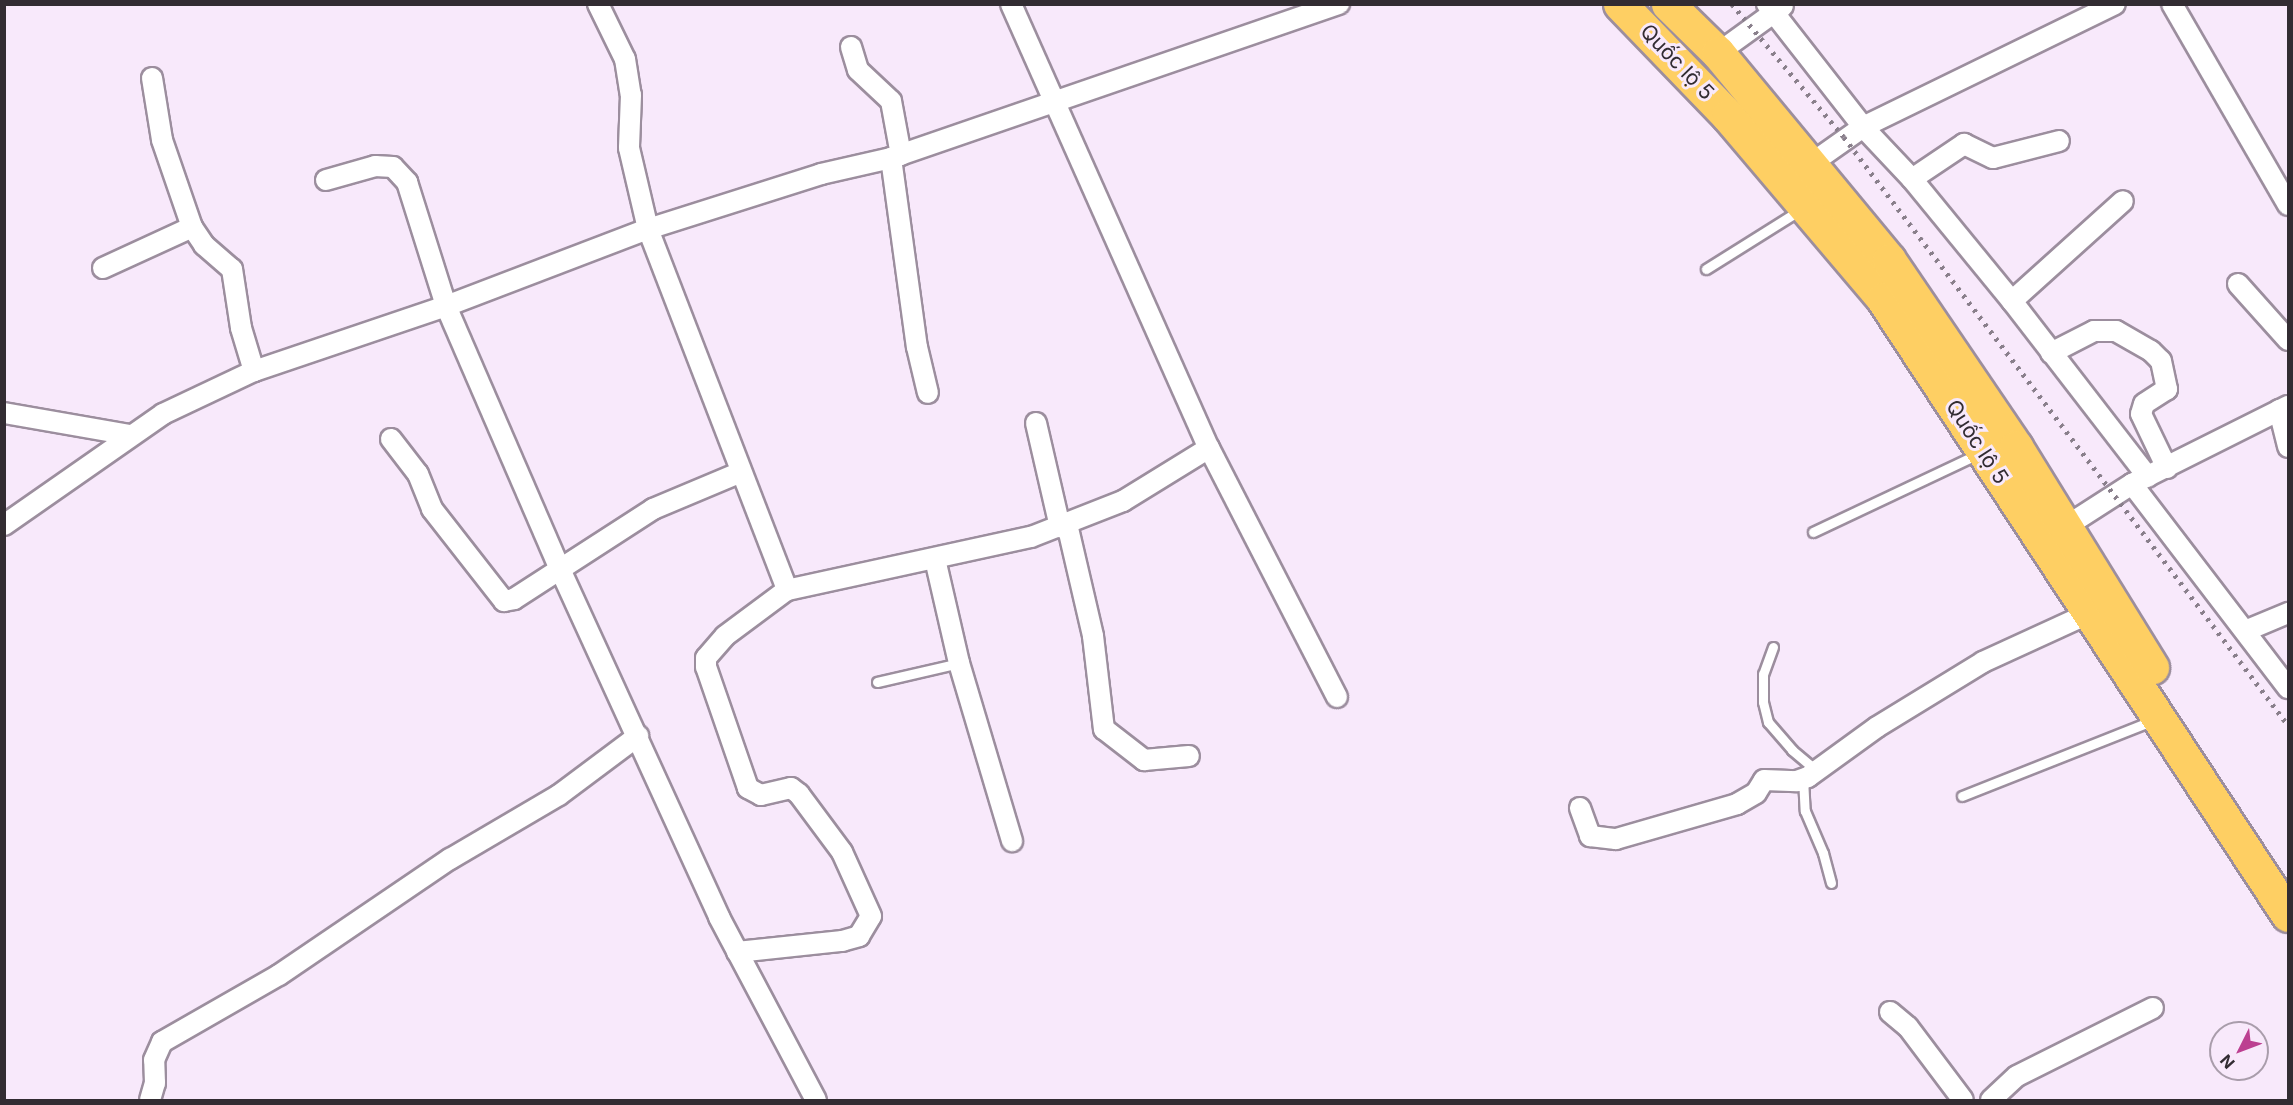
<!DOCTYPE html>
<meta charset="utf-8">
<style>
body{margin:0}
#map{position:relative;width:2293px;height:1105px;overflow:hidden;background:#f8e9fb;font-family:Inter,sans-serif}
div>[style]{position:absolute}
.roads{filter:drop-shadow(2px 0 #9c8e9e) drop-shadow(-2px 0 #9c8e9e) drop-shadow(0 2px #9c8e9e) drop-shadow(0 -2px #9c8e9e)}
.lane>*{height:9px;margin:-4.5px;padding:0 4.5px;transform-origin:4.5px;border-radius:4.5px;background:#fff}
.street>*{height:20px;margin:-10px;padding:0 10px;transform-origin:10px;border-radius:10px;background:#fff}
.highway>*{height:33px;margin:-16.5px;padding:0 16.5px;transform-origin:16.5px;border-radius:16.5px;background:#fecf63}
.rail>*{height:4.5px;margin-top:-2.25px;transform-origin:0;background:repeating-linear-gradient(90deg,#897f8b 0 3px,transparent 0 9px)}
span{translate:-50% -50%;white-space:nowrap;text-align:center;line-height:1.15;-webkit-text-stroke:6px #f8e9fb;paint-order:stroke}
.street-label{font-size:21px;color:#322c32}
.frame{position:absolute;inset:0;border:6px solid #322c32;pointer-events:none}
.north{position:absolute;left:2209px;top:1021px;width:60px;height:60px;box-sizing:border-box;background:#f8e9fb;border:2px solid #a99dab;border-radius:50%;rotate:228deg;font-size:16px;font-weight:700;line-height:24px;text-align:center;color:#322c32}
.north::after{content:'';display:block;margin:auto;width:21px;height:27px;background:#bc4091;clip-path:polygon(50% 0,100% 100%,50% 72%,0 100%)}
</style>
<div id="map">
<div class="roads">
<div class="lane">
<i style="left:1706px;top:269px;width:111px;rotate:-32.1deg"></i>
<i style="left:1813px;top:532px;width:183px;rotate:-25.3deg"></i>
<i style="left:1773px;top:647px;width:29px;rotate:110deg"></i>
<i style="left:1763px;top:674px;width:28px;rotate:90deg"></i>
<i style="left:1763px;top:702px;width:21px;rotate:76deg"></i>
<i style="left:1768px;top:722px;width:37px;rotate:49deg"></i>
<i style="left:1792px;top:750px;width:33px;rotate:40deg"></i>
<i style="left:877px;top:682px;width:84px;rotate:-13deg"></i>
<i style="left:1803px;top:778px;width:33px;rotate:87deg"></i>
<i style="left:1805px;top:811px;width:46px;rotate:66.8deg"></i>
<i style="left:1823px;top:853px;width:31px;rotate:75deg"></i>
<i style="left:1962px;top:796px;width:206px;rotate:-21.6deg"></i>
</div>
<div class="street">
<i style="left:598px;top:4px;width:61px;rotate:63.9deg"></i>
<i style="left:625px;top:59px;width:36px;rotate:81deg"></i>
<i style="left:631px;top:95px;width:53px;rotate:92.2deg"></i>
<i style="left:629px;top:148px;width:83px;rotate:76.8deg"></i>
<i style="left:648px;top:229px;width:387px;rotate:68.9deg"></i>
<i style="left:1011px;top:4px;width:486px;rotate:66deg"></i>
<i style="left:1209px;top:448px;width:280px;rotate:62.8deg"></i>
<i style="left:1767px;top:4px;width:156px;rotate:52deg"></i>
<i style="left:1863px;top:127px;width:71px;rotate:46.7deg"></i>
<i style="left:1912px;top:179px;width:158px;rotate:50.7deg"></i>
<i style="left:2012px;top:301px;width:222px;rotate:52.3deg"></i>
<i style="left:2172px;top:4px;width:232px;rotate:60deg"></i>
<i style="left:851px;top:47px;width:24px;rotate:73deg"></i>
<i style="left:858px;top:70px;width:45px;rotate:43.2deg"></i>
<i style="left:891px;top:101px;width:55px;rotate:79.5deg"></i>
<i style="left:1718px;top:53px;width:80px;rotate:-35.9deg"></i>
<i style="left:152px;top:78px;width:63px;rotate:80.8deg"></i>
<i style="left:162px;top:140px;width:92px;rotate:71deg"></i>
<i style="left:192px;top:227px;width:22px;rotate:56deg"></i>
<i style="left:204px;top:245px;width:37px;rotate:41deg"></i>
<i style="left:232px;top:269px;width:60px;rotate:81.3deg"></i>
<i style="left:241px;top:328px;width:45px;rotate:73.2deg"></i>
<i style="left:891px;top:158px;width:191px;rotate:82.2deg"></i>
<i style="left:917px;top:347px;width:47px;rotate:76.6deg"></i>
<i style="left:1812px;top:163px;width:62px;rotate:-35.2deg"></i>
<i style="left:1863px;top:127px;width:280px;rotate:-26deg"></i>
<i style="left:1912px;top:179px;width:63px;rotate:-33.9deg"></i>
<i style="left:1964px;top:144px;width:32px;rotate:26deg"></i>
<i style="left:1993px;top:158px;width:68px;rotate:-14.4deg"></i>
<i style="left:326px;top:180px;width:51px;rotate:-15.9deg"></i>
<i style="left:375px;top:166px;width:18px;rotate:3deg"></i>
<i style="left:393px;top:167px;width:21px;rotate:47deg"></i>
<i style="left:407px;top:182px;width:130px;rotate:72.5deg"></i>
<i style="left:446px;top:306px;width:284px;rotate:66.6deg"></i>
<i style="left:559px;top:567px;width:385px;rotate:65.4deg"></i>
<i style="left:719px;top:917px;width:207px;rotate:62.1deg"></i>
<i style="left:103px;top:268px;width:98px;rotate:-24.7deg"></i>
<i style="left:2238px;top:284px;width:75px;rotate:48.2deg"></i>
<i style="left:2012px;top:301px;width:149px;rotate:-42deg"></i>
<i style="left:2051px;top:353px;width:48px;rotate:-27.1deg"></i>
<i style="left:2094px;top:331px;width:22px"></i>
<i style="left:2116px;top:331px;width:40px;rotate:29.7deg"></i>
<i style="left:2151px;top:351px;width:14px;rotate:45deg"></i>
<i style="left:2161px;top:361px;width:29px;rotate:78deg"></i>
<i style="left:2167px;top:389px;width:27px;rotate:147deg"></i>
<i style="left:2144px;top:404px;width:10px;rotate:107deg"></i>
<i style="left:2141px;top:414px;width:60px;rotate:64.3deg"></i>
<i style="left:2279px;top:410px;width:38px;rotate:76deg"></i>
<i style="left:4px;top:413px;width:128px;rotate:9.9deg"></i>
<i style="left:1036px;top:423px;width:107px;rotate:77deg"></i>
<i style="left:391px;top:439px;width:44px;rotate:52.4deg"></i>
<i style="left:418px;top:474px;width:38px;rotate:68deg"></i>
<i style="left:432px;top:509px;width:117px;rotate:52deg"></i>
<i style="left:504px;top:601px;width:10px;rotate:-11deg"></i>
<i style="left:514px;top:599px;width:166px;rotate:-32.9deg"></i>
<i style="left:653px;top:509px;width:95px;rotate:-22.8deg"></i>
<i style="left:2132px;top:484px;width:257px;rotate:52.6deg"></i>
<i style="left:1067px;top:524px;width:115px;rotate:76.9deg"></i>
<i style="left:1093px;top:636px;width:94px;rotate:83.3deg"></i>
<i style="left:1104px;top:729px;width:51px;rotate:37.8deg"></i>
<i style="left:1144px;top:760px;width:45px;rotate:-5.1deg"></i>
<i style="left:4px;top:525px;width:194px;rotate:-34.9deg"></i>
<i style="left:163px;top:414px;width:101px;rotate:-25.3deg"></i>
<i style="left:254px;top:371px;width:203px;rotate:-18.7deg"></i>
<i style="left:446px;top:306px;width:216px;rotate:-20.9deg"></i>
<i style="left:648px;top:229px;width:182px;rotate:-17.6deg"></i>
<i style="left:821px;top:174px;width:72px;rotate:-12.9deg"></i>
<i style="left:891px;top:158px;width:474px;rotate:-19deg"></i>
<i style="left:2065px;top:527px;width:80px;rotate:-32.7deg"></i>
<i style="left:2132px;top:484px;width:174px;rotate:-26.6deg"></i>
<i style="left:935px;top:559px;width:107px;rotate:77deg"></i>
<i style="left:959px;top:663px;width:186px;rotate:73.4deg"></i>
<i style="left:2245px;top:631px;width:47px;rotate:-22.7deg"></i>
<i style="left:1580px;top:808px;width:30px;rotate:70deg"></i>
<i style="left:1590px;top:836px;width:26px;rotate:7deg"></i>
<i style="left:1616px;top:839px;width:126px;rotate:-16.1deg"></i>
<i style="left:1737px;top:804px;width:22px;rotate:-30deg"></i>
<i style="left:1756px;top:793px;width:15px;rotate:-58deg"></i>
<i style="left:1764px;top:780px;width:33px;rotate:2deg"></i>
<i style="left:1797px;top:781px;width:12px;rotate:-20deg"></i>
<i style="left:1808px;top:777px;width:85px;rotate:-35.9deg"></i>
<i style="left:1877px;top:727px;width:124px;rotate:-31.5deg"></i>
<i style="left:1983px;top:662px;width:118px;rotate:-24.6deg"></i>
<i style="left:737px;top:952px;width:106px;rotate:-6deg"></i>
<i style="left:842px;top:941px;width:18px;rotate:-16deg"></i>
<i style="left:859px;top:936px;width:23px;rotate:-59deg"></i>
<i style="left:871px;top:916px;width:70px;rotate:-114.4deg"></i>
<i style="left:842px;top:852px;width:72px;rotate:-126.6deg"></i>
<i style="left:799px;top:794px;width:10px;rotate:-143deg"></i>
<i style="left:791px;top:788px;width:31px;rotate:167deg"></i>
<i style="left:761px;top:795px;width:15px;rotate:-152deg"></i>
<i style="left:748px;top:788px;width:128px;rotate:-109.1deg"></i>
<i style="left:706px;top:667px;width:9px;rotate:-90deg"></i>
<i style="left:706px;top:658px;width:29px;rotate:-49deg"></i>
<i style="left:725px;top:636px;width:77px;rotate:-36.6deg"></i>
<i style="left:787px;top:590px;width:250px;rotate:-12.3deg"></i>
<i style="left:1031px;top:537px;width:99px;rotate:-21.4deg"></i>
<i style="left:1123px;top:501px;width:101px;rotate:-31.6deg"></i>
<i style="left:1890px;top:1012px;width:23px;rotate:40deg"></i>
<i style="left:1908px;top:1027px;width:91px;rotate:53deg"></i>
<i style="left:150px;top:1100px;width:18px;rotate:-74deg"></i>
<i style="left:155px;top:1083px;width:23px;rotate:-92deg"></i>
<i style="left:154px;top:1060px;width:20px;rotate:-66deg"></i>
<i style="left:162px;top:1042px;width:135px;rotate:-29.8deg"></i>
<i style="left:279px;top:975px;width:207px;rotate:-34.2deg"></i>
<i style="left:450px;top:859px;width:126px;rotate:-30.4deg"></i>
<i style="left:559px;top:795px;width:99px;rotate:-36.8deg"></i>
<i style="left:1991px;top:1100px;width:35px;rotate:-43deg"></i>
<i style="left:2017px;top:1076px;width:152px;rotate:-26.6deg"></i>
</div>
<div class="highway">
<i style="left:1620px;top:4px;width:156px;rotate:46deg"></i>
<i style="left:1728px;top:116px;width:240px;rotate:49.7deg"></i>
<i style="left:1883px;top:299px;width:737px;rotate:56.68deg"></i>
<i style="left:1668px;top:4px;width:70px;rotate:44.4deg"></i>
<i style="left:1718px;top:53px;width:268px;rotate:50.4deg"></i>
<i style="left:1889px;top:260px;width:226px;rotate:55.8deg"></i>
<i style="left:2016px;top:447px;width:259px;rotate:58.3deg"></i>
</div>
</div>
<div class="rail">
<i style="left:1732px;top:4px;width:174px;rotate:49.9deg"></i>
<i style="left:1844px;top:137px;width:737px;rotate:52.94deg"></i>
</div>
<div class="street-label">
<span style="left:1677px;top:62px;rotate:46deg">Quốc lộ 5</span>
<span style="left:1977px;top:442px;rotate:57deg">Quốc lộ 5</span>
</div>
<div class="frame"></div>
<div class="north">N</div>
</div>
